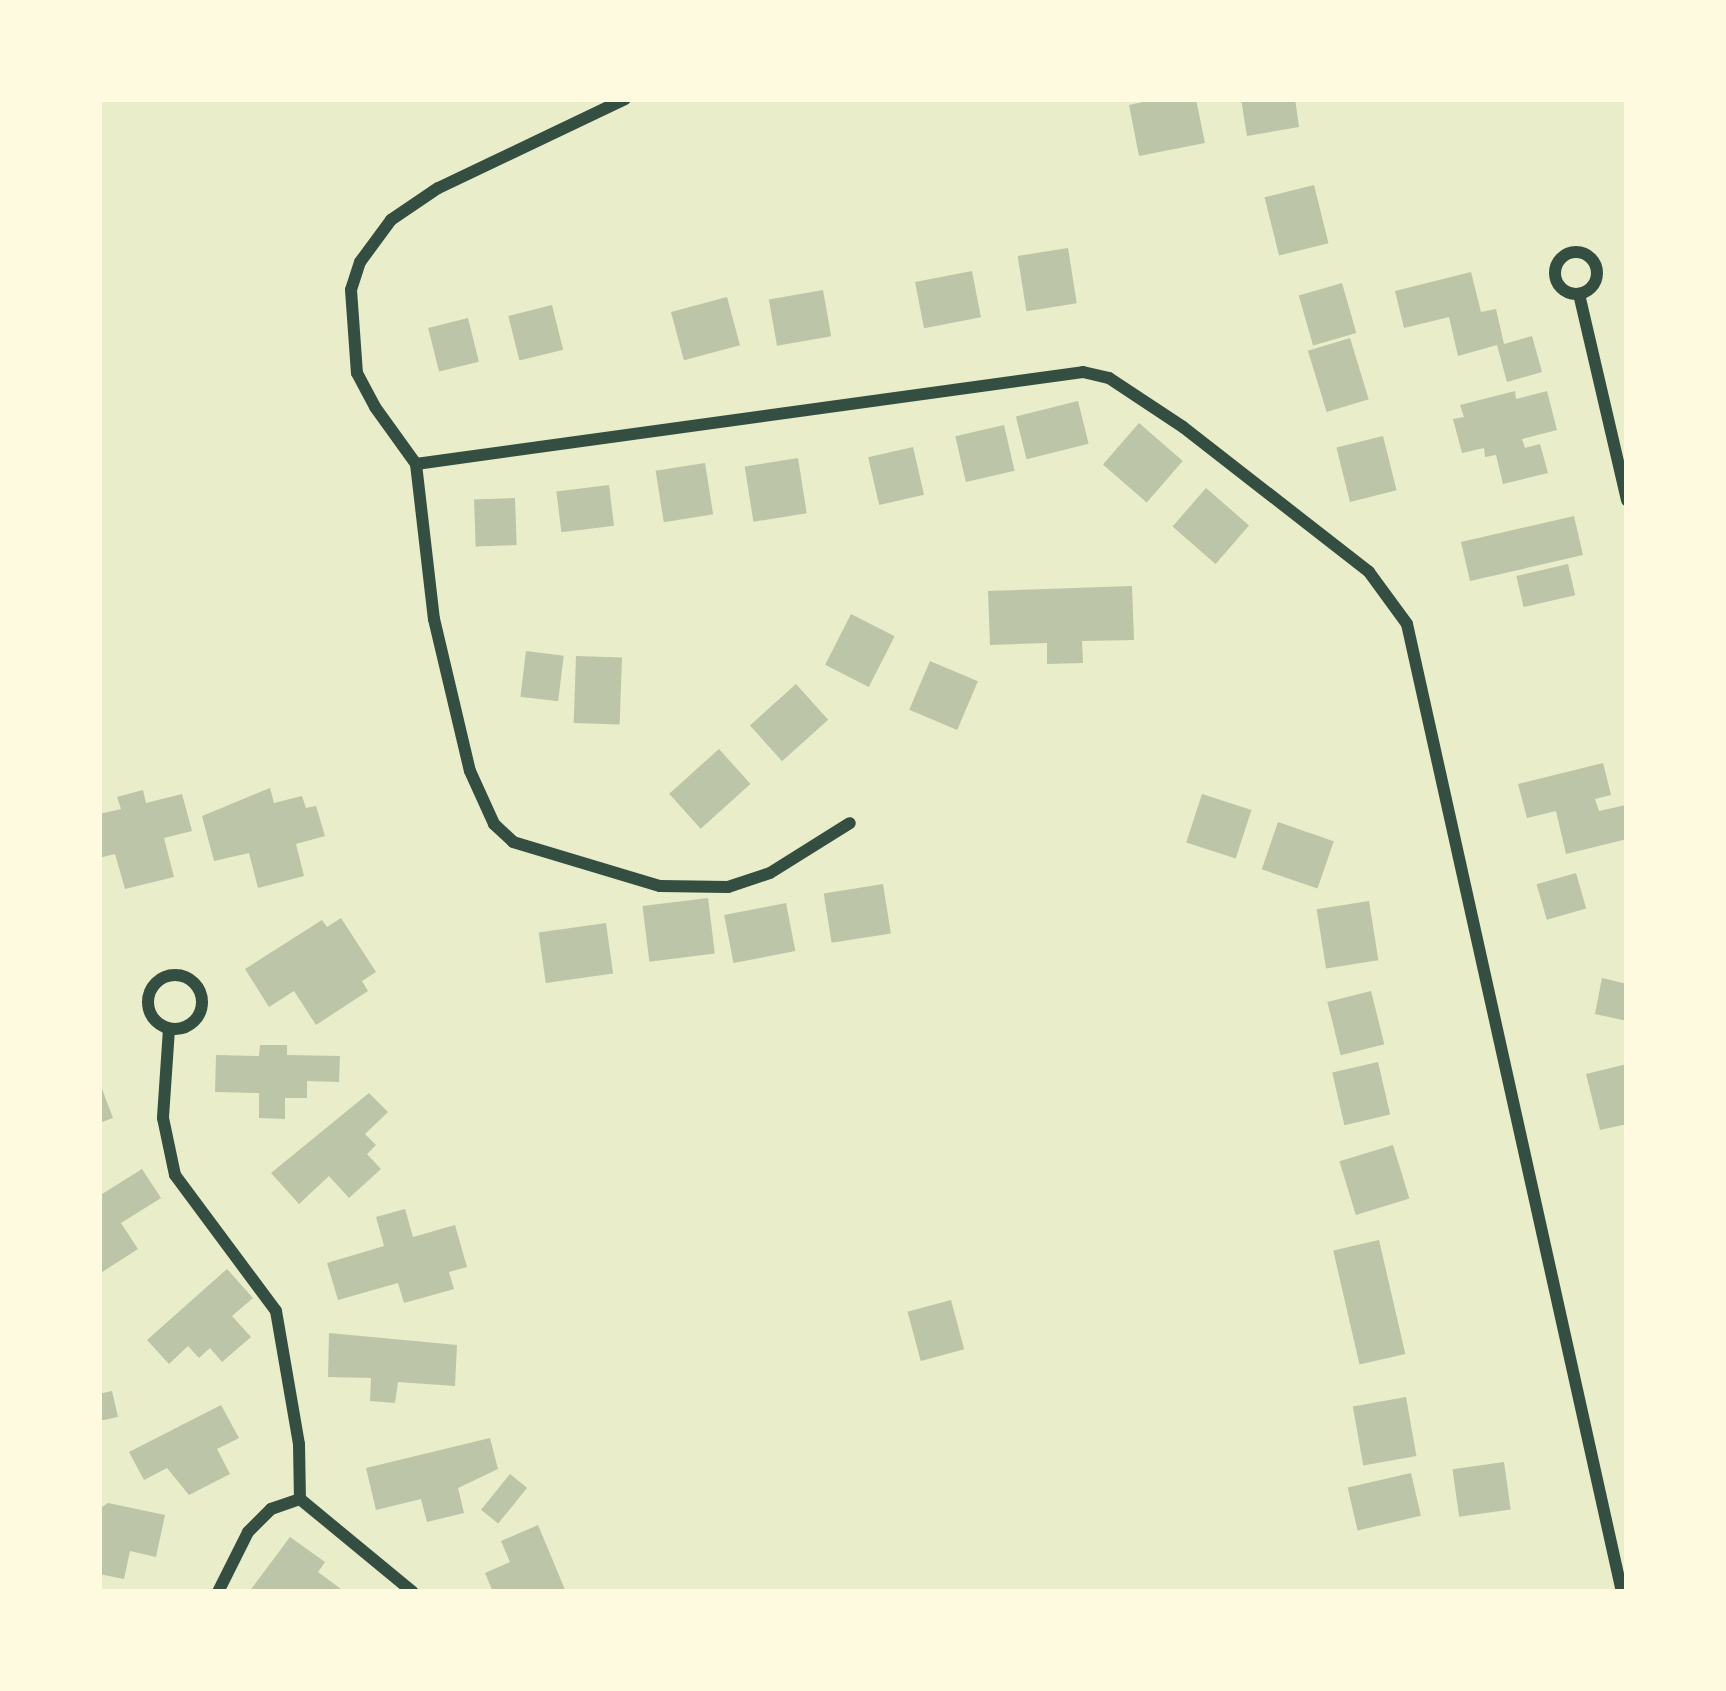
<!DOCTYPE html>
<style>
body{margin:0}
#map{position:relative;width:1726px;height:1691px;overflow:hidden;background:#e9edc9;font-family:Inter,sans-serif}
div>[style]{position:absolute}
.building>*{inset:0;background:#bcc5a7;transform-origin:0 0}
.minor>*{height:12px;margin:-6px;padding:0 6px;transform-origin:6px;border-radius:6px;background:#344e41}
.minor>.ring{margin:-6px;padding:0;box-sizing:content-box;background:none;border:12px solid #344e41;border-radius:50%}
span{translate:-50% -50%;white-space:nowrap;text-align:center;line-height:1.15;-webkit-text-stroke:12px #fefae0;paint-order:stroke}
.frame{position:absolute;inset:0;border:102px solid #fefae0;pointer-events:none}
</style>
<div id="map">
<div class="building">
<i style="clip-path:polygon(1157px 99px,1196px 99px,1205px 143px,1139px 156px,1129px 105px)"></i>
<i style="clip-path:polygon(1241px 99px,1295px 99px,1299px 127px,1247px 136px)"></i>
<i style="left:1314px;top:185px;width:60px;height:51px;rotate:76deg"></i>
<i style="left:1068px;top:248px;width:56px;height:51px;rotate:81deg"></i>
<i style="left:972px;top:271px;width:47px;height:58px;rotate:79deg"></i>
<i style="clip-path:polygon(1471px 272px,1481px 312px,1496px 309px,1504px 344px,1532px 336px,1542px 372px,1507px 382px,1497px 345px,1458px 356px,1449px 317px,1404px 328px,1395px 291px)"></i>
<i style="left:1342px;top:283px;width:52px;height:45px;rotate:74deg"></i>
<i style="left:823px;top:290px;width:47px;height:55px;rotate:80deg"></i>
<i style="left:727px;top:297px;width:50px;height:58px;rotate:75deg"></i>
<i style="left:552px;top:305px;width:46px;height:45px;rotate:76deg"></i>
<i style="left:468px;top:318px;width:45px;height:41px;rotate:76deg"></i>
<i style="left:1350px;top:338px;width:64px;height:44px;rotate:73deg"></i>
<i style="clip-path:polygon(1515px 391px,1516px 399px,1547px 391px,1557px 430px,1522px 439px,1525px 448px,1540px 444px,1548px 473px,1503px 484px,1496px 455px,1485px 457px,1484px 448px,1462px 453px,1453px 419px,1464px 417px,1460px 405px)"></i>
<i style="left:1078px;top:401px;width:44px;height:64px;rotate:76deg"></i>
<i style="left:1139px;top:423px;width:58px;height:55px;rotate:41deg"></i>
<i style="left:1004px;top:425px;width:47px;height:50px;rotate:77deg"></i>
<i style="left:1383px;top:436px;width:56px;height:48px;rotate:76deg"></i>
<i style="left:913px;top:447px;width:49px;height:46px;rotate:77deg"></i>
<i style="left:798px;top:458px;width:56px;height:54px;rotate:81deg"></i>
<i style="left:705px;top:463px;width:52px;height:50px;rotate:81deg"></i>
<i style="left:609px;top:485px;width:41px;height:53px;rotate:83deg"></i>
<i style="left:1206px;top:488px;width:57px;height:51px;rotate:41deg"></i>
<i style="left:515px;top:498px;width:47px;height:41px;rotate:88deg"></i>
<i style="left:1574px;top:516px;width:40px;height:116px;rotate:77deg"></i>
<i style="left:1568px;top:564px;width:32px;height:53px;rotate:77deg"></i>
<i style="clip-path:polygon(1132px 586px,1134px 640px,1082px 641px,1083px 663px,1047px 664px,1047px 643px,990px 645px,988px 591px)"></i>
<i style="left:851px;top:614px;width:49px;height:57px;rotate:27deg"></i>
<i style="left:526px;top:651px;width:38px;height:46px;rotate:7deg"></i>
<i style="left:576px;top:656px;width:46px;height:67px;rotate:2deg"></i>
<i style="left:930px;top:661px;width:52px;height:53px;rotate:23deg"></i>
<i style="left:796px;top:684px;width:48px;height:62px;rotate:48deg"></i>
<i style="left:719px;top:749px;width:47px;height:67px;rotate:48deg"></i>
<i style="clip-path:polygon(1603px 763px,1611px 795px,1595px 799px,1599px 811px,1626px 805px,1627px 839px,1566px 854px,1556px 811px,1527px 818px,1518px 784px)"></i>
<i style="clip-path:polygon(270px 788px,274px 803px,302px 796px,306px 808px,316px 806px,325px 836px,296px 844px,304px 876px,258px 888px,249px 853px,214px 861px,202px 816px)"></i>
<i style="clip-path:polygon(143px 790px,146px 803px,182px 794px,192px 831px,164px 838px,174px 877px,125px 889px,115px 854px,99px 858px,99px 814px,121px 809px,117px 797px)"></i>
<i style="left:1202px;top:794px;width:52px;height:51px;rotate:18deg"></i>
<i style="left:1278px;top:822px;width:59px;height:50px;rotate:19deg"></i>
<i style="left:1576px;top:873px;width:37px;height:41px;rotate:74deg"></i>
<i style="left:883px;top:884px;width:50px;height:60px;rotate:81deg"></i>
<i style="left:708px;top:898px;width:56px;height:66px;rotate:83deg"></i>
<i style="left:1369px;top:901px;width:60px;height:53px;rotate:81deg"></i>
<i style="left:786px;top:903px;width:49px;height:63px;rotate:79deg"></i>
<i style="clip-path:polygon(341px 918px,376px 972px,362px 981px,368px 991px,316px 1025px,294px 991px,269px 1007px,245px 969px,322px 920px,327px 927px)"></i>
<i style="left:606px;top:923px;width:51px;height:68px;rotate:82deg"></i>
<i style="clip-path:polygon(1602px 978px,1627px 984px,1627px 1021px,1595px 1014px)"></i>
<i style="left:1371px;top:991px;width:55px;height:45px;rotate:76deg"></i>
<i style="clip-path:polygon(260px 1045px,287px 1045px,287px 1055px,340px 1056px,339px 1082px,307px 1081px,307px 1098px,285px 1098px,285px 1119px,259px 1118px,259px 1093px,215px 1092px,216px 1055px,259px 1056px)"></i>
<i style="left:1378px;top:1062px;width:54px;height:47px;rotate:77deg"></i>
<i style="clip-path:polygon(1627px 1064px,1627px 1124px,1600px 1130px,1586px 1074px)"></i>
<i style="clip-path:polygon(99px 1081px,113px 1118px,99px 1123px)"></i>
<i style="clip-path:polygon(369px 1093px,388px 1112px,365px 1134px,376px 1145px,367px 1154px,381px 1169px,349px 1198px,329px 1176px,299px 1204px,271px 1173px)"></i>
<i style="left:1393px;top:1145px;width:56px;height:56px;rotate:73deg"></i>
<i style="clip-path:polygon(142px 1169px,161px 1198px,121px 1223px,138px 1249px,99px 1274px,99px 1196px)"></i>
<i style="clip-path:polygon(405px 1209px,413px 1237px,455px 1225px,467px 1267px,449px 1272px,454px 1289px,404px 1303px,398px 1283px,338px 1300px,327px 1263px,384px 1246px,376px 1217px)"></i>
<i style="left:1379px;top:1240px;width:117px;height:47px;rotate:77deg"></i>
<i style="clip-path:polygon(227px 1269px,253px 1298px,232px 1316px,251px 1337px,222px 1362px,210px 1348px,199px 1358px,188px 1346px,169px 1364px,147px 1340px)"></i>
<i style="left:951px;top:1300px;width:51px;height:45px;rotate:75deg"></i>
<i style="clip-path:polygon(329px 1333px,457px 1345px,455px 1386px,398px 1382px,395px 1403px,370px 1401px,371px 1378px,328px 1377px)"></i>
<i style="clip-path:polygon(112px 1391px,118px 1417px,99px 1421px,99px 1394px)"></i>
<i style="left:1406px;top:1397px;width:60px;height:54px;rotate:80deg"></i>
<i style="clip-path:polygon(221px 1405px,239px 1438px,217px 1449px,230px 1474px,189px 1495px,167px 1468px,144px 1480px,129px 1452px)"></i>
<i style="clip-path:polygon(490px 1438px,498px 1469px,458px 1488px,464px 1513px,427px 1522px,421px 1499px,376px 1510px,366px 1468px)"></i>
<i style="left:1504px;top:1462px;width:48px;height:52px;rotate:82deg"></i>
<i style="left:1411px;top:1473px;width:44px;height:65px;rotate:77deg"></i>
<i style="left:510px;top:1474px;width:22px;height:46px;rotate:39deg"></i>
<i style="clip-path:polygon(108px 1503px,165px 1515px,156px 1557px,130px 1551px,124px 1579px,99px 1574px,99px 1509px)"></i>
<i style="clip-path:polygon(538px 1525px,566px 1592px,493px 1592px,485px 1573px,510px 1562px,501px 1541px)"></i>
<i style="clip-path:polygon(290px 1537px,325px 1562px,318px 1572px,345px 1592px,249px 1592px)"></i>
</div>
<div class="minor">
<i style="left:625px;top:99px;width:207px;rotate:154.5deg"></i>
<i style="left:438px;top:188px;width:57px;rotate:145.8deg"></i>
<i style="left:391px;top:220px;width:52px;rotate:126.4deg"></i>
<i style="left:360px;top:262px;width:29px;rotate:108deg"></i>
<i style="left:351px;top:290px;width:83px;rotate:85.9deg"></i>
<i style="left:357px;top:373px;width:38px;rotate:62deg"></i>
<i style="left:375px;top:407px;width:70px;rotate:54.3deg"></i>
<i style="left:416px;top:464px;width:673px;rotate:-7.85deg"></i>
<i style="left:1083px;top:372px;width:27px;rotate:13deg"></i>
<i style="left:1109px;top:378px;width:89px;rotate:33.5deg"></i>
<i style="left:1183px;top:427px;width:236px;rotate:37.9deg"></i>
<i style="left:1369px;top:572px;width:64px;rotate:53.8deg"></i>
<i style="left:1407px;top:624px;width:992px;rotate:77.48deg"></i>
<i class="ring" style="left:1555px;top:252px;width:30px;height:30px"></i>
<i style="left:1579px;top:294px;width:212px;rotate:76.9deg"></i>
<i style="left:416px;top:464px;width:156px;rotate:83.4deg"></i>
<i style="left:434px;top:619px;width:156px;rotate:76.7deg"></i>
<i style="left:470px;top:771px;width:58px;rotate:65.6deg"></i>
<i style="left:494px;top:824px;width:26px;rotate:43deg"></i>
<i style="left:513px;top:842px;width:153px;rotate:16.7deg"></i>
<i style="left:660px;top:886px;width:68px;rotate:0.8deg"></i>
<i style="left:728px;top:887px;width:44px;rotate:-18.4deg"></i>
<i style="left:770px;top:873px;width:94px;rotate:-32deg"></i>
<i class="ring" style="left:148px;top:975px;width:42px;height:42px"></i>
<i style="left:169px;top:1029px;width:89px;rotate:93.9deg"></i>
<i style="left:163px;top:1118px;width:58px;rotate:78.1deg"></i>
<i style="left:175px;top:1175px;width:169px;rotate:53.4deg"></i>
<i style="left:276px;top:1311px;width:135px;rotate:80.2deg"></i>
<i style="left:299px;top:1444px;width:55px;rotate:89deg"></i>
<i style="left:300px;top:1499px;width:146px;rotate:39.5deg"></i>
<i style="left:218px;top:1592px;width:67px;rotate:-63.4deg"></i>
<i style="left:248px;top:1532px;width:33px;rotate:-45deg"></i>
<i style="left:271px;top:1509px;width:31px;rotate:-19deg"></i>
</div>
<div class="frame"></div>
</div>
